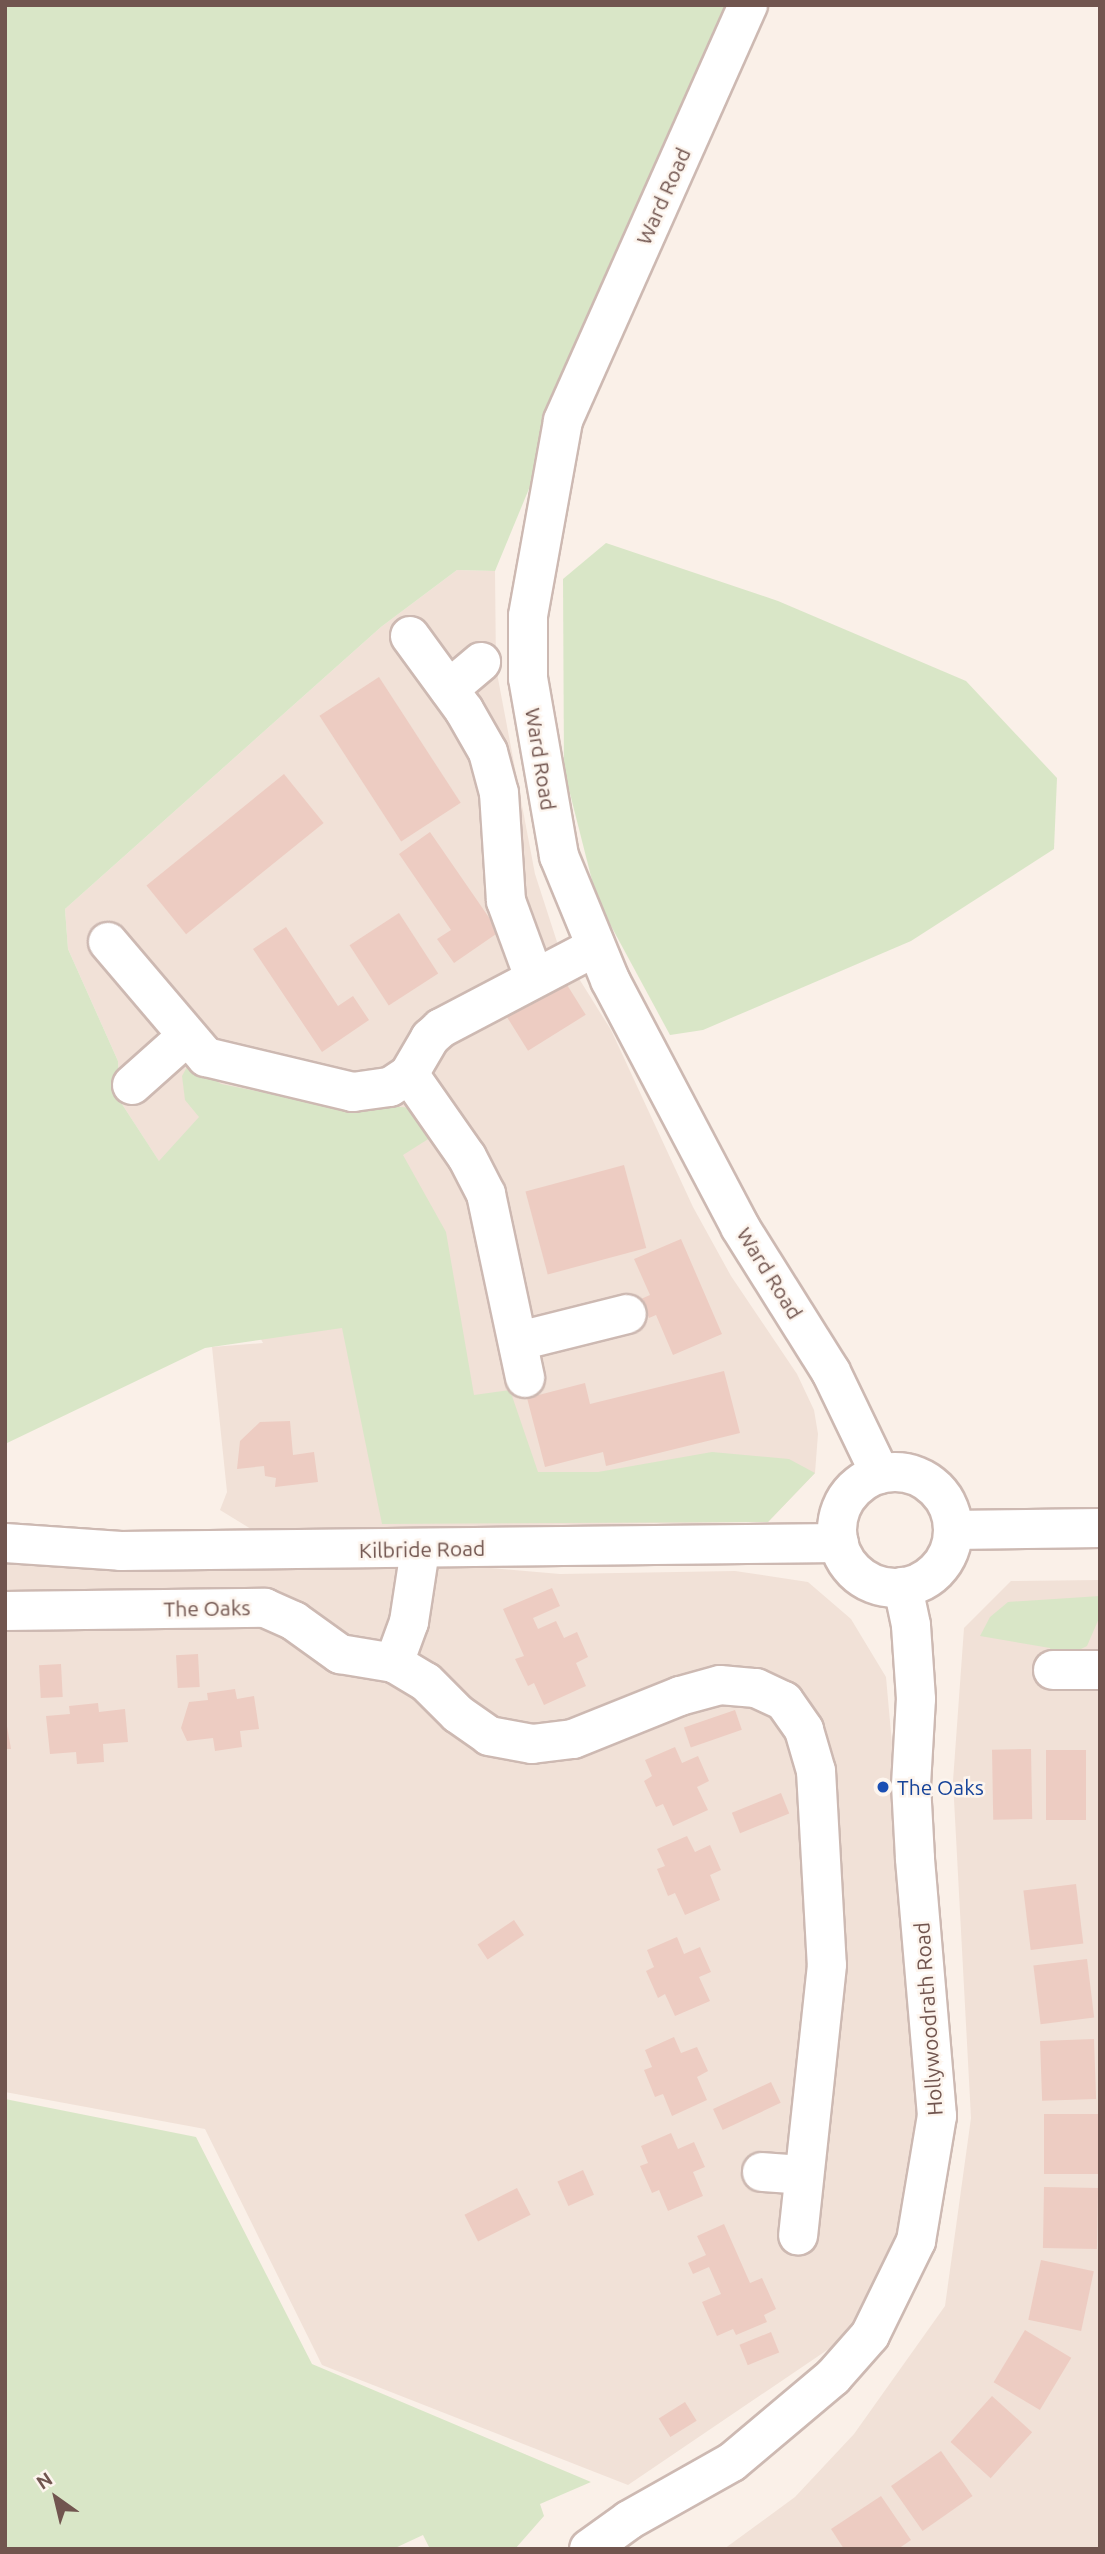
<!DOCTYPE html>
<style>
body{margin:0}
#map{position:relative;width:1105px;height:2554px;overflow:hidden;background:#faf0e8;font-family:Ubuntu,sans-serif}
div>[style]{position:absolute}
.residential>*{inset:0;background:#f1e1d7}
.green>*{inset:0;background:#d9e6c7}
.building>*{inset:0;background:#edccc2;transform-origin:0 0}
.roads{filter:drop-shadow(2px 0 #cdb9b2) drop-shadow(-2px 0 #cdb9b2) drop-shadow(0 2px #cdb9b2) drop-shadow(0 -2px #cdb9b2)}
.street>*{height:38px;margin:-19px;padding:0 19px;transform-origin:19px;border-radius:19px;background:#fff}
.secondary>*{height:38px;margin:-19px;padding:0 19px;transform-origin:19px;border-radius:19px;background:#fff}
.secondary>.ring{margin:-19px;padding:0;box-sizing:content-box;background:none;border:38px solid #fff;border-radius:50%}
.dots>*{width:19px;height:19px;translate:-50% -50%;box-sizing:border-box;border:4px solid #fdf5ee;border-radius:50%}
span{translate:-50% -50%;white-space:nowrap;text-align:center;line-height:1.15;-webkit-text-stroke:5px #fdf5ee;paint-order:stroke}
.street-label{font-size:21px;color:#71554f}
.transit-label{font-size:21px;color:#164399}
.left{translate:0 -50%;text-align:left}
.frame{position:absolute;inset:0;border:7px solid #71554f;pointer-events:none}
.north{position:absolute;left:21px;top:2463px;width:70px;height:70px;-webkit-text-stroke:5px #fdf5ee;paint-order:stroke;rotate:326deg;font-size:19px;font-weight:700;line-height:28px;text-align:center;color:#71554f}
.north::after{content:'';display:block;margin:auto;width:24px;height:32px;background:#71554f;clip-path:polygon(50% 0,100% 100%,50% 72%,0 100%)}
</style>
<div id="map">
<div class="residential">
<i style="clip-path:polygon(457px 570px,495px 571px,496px 668px,535px 874px,558px 945px,611px 1030px,693px 1207px,731px 1276px,797px 1374px,814px 1410px,818px 1434px,815px 1473px,768px 1522px,251px 1529px,220px 1510px,227px 1492px,212px 1347px,263px 1343px,197px 1220px,120px 1101px,118px 1061px,68px 949px,65px 909px,381px 627px)"></i>
<i style="clip-path:polygon(5px 1556px,117px 1563px,480px 1567px,560px 1574px,735px 1571px,808px 1582px,851px 1619px,886px 1677px,926px 2123px,894px 2250px,842px 2340px,628px 2485px,322px 2365px,205px 2129px,5px 2092px)"></i>
<i style="clip-path:polygon(1100px 1580px,1100px 2549px,724px 2549px,795px 2497px,854px 2434px,945px 2306px,971px 2118px,953px 1781px,964px 1628px,1011px 1581px)"></i>
</div>
<div class="green">
<i style="clip-path:polygon(5px 5px,729px 5px,495px 571px,457px 570px,381px 627px,65px 909px,68px 949px,118px 1061px,120px 1101px,159px 1161px,199px 1117px,185px 1100px,182px 1076px,187px 1067px,197px 1066px,221px 1084px,291px 1098px,413px 1108px,433px 1136px,403px 1155px,446px 1232px,474px 1395px,510px 1390px,538px 1472px,598px 1472px,712px 1452px,789px 1459px,815px 1473px,768px 1522px,382px 1524px,342px 1328px,205px 1348px,5px 1444px)"></i>
<i style="clip-path:polygon(606px 543px,778px 601px,966px 681px,1057px 778px,1054px 849px,911px 941px,703px 1030px,670px 1035px,597px 900px,564px 770px,563px 579px)"></i>
<i style="clip-path:polygon(1100px 1596px,1100px 1616px,1087px 1646px,1077px 1651px,1052px 1654px,1050px 1648px,980px 1636px,990px 1617px,1008px 1602px)"></i>
<i style="clip-path:polygon(5px 2099px,196px 2137px,312px 2364px,591px 2482px,540px 2504px,544px 2516px,515px 2549px,430px 2549px,423px 2535px,393px 2549px,5px 2549px)"></i>
</div>
<div class="building">
<i style="left:379px;top:677px;width:150px;height:71px;rotate:57deg"></i>
<i style="left:284px;top:774px;width:63px;height:177px;rotate:51deg"></i>
<i style="clip-path:polygon(430px 832px,499px 932px,454px 963px,437px 939px,451px 930px,399px 854px)"></i>
<i style="left:399px;top:913px;width:72px;height:59px;rotate:57deg"></i>
<i style="clip-path:polygon(286px 927px,338px 1006px,353px 996px,369px 1020px,322px 1052px,253px 949px)"></i>
<i style="left:564px;top:980px;width:41px;height:68px;rotate:58deg"></i>
<i style="left:624px;top:1165px;width:86px;height:102px;rotate:75deg"></i>
<i style="clip-path:polygon(681px 1239px,722px 1334px,673px 1355px,656px 1315px,649px 1318px,641px 1299px,650px 1295px,634px 1259px)"></i>
<i style="clip-path:polygon(724px 1371px,740px 1433px,606px 1466px,603px 1452px,545px 1467px,527px 1398px,585px 1383px,590px 1404px)"></i>
<i style="clip-path:polygon(290px 1421px,293px 1455px,314px 1452px,318px 1482px,275px 1487px,276px 1478px,265px 1476px,264px 1466px,237px 1469px,240px 1441px,260px 1422px)"></i>
<i style="clip-path:polygon(552px 1588px,560px 1606px,533px 1618px,538px 1629px,556px 1621px,564px 1638px,577px 1632px,588px 1657px,576px 1663px,586px 1686px,544px 1705px,534px 1683px,528px 1686px,515px 1659px,524px 1656px,503px 1609px)"></i>
<i style="left:198px;top:1654px;width:33px;height:22px;rotate:87deg"></i>
<i style="left:61px;top:1664px;width:33px;height:22px;rotate:87deg"></i>
<i style="clip-path:polygon(235px 1689px,237px 1699px,254px 1696px,259px 1729px,240px 1731px,242px 1747px,215px 1751px,213px 1738px,187px 1741px,181px 1728px,189px 1702px,208px 1700px,207px 1693px)"></i>
<i style="clip-path:polygon(98px 1703px,99px 1712px,125px 1709px,128px 1742px,103px 1744px,104px 1762px,77px 1764px,76px 1752px,50px 1754px,46px 1716px,70px 1714px,69px 1706px)"></i>
<i style="left:735px;top:1710px;width:21px;height:54px;rotate:71deg"></i>
<i style="clip-path:polygon(5px 1715px,11px 1749px,5px 1749px)"></i>
<i style="clip-path:polygon(675px 1747px,682px 1763px,698px 1756px,709px 1781px,697px 1787px,708px 1810px,673px 1826px,663px 1804px,656px 1807px,644px 1781px,652px 1776px,645px 1760px)"></i>
<i style="left:1031px;top:1749px;width:70px;height:39px;rotate:89deg"></i>
<i style="left:1046px;top:1750px;width:40px;height:70px"></i>
<i style="left:781px;top:1793px;width:22px;height:53px;rotate:68deg"></i>
<i style="clip-path:polygon(687px 1836px,695px 1852px,710px 1845px,721px 1870px,710px 1875px,720px 1900px,685px 1915px,675px 1893px,668px 1896px,657px 1869px,665px 1866px,657px 1849px)"></i>
<i style="left:1076px;top:1884px;width:60px;height:53px;rotate:83deg"></i>
<i style="left:514px;top:1920px;width:18px;height:44px;rotate:56deg"></i>
<i style="clip-path:polygon(677px 1937px,684px 1954px,700px 1947px,711px 1972px,699px 1977px,710px 2001px,675px 2016px,665px 1994px,658px 1998px,646px 1971px,654px 1967px,647px 1950px)"></i>
<i style="left:1087px;top:1959px;width:59px;height:54px;rotate:83deg"></i>
<i style="clip-path:polygon(674px 2037px,681px 2053px,697px 2047px,708px 2071px,697px 2077px,707px 2100px,672px 2116px,663px 2094px,655px 2097px,644px 2070px,652px 2067px,645px 2050px)"></i>
<i style="left:1094px;top:2039px;width:60px;height:54px;rotate:88deg"></i>
<i style="left:771px;top:2082px;width:23px;height:64px;rotate:65deg"></i>
<i style="left:1098px;top:2114px;width:60px;height:54px;rotate:90deg"></i>
<i style="clip-path:polygon(671px 2133px,678px 2149px,694px 2142px,705px 2167px,693px 2172px,703px 2196px,668px 2211px,659px 2190px,652px 2193px,640px 2166px,648px 2163px,641px 2146px)"></i>
<i style="left:583px;top:2170px;width:27px;height:28px;rotate:66deg"></i>
<i style="left:1044px;top:2187px;width:54px;height:61px;rotate:1deg"></i>
<i style="left:517px;top:2188px;width:30px;height:59px;rotate:63deg"></i>
<i style="clip-path:polygon(724px 2224px,750px 2283px,762px 2278px,776px 2309px,764px 2315px,767px 2322px,736px 2335px,733px 2329px,717px 2336px,702px 2302px,721px 2294px,709px 2267px,693px 2274px,688px 2263px,706px 2255px,697px 2236px)"></i>
<i style="left:1041px;top:2260px;width:54px;height:61px;rotate:12deg"></i>
<i style="left:1025px;top:2330px;width:54px;height:61px;rotate:31deg"></i>
<i style="left:771px;top:2332px;width:22px;height:34px;rotate:68deg"></i>
<i style="left:992px;top:2396px;width:54px;height:62px;rotate:42deg"></i>
<i style="left:685px;top:2402px;width:22px;height:31px;rotate:58deg"></i>
<i style="left:941px;top:2451px;width:55px;height:61px;rotate:55deg"></i>
<i style="clip-path:polygon(881px 2496px,911px 2540px,898px 2549px,844px 2549px,831px 2529px)"></i>
</div>
<div class="roads">
<div class="street">
<i style="left:410px;top:636px;width:92px;rotate:53.9deg"></i>
<i style="left:464px;top:710px;width:48px;rotate:60.3deg"></i>
<i style="left:488px;top:752px;width:42px;rotate:75deg"></i>
<i style="left:499px;top:793px;width:108px;rotate:86.3deg"></i>
<i style="left:506px;top:901px;width:81px;rotate:69.8deg"></i>
<i style="left:449px;top:689px;width:42px;rotate:-40.2deg"></i>
<i style="left:108px;top:942px;width:151px;rotate:49.6deg"></i>
<i style="left:206px;top:1057px;width:151px;rotate:13.4deg"></i>
<i style="left:353px;top:1092px;width:37px;rotate:-8deg"></i>
<i style="left:390px;top:1087px;width:23px;rotate:-34deg"></i>
<i style="left:409px;top:1074px;width:42px;rotate:-59.7deg"></i>
<i style="left:430px;top:1038px;width:15px;rotate:-42deg"></i>
<i style="left:441px;top:1028px;width:174px;rotate:-27.7deg"></i>
<i style="left:409px;top:1074px;width:101px;rotate:55.1deg"></i>
<i style="left:467px;top:1157px;width:42px;rotate:62.8deg"></i>
<i style="left:486px;top:1194px;width:188px;rotate:78deg"></i>
<i style="left:132px;top:1085px;width:74px;rotate:-41.7deg"></i>
<i style="left:519px;top:1341px;width:111px;rotate:-14deg"></i>
<i style="left:420px;top:1550px;width:73px;rotate:98.7deg"></i>
<i style="left:409px;top:1622px;width:44px;rotate:110.1deg"></i>
<i style="left:394px;top:1663px;width:37px;rotate:31deg"></i>
<i style="left:426px;top:1682px;width:45px;rotate:45deg"></i>
<i style="left:458px;top:1714px;width:38px;rotate:35deg"></i>
<i style="left:489px;top:1736px;width:44px;rotate:10.5deg"></i>
<i style="left:532px;top:1744px;width:41px;rotate:-7deg"></i>
<i style="left:573px;top:1739px;width:115px;rotate:-21.9deg"></i>
<i style="left:680px;top:1696px;width:41px;rotate:-15.4deg"></i>
<i style="left:720px;top:1685px;width:36px;rotate:5deg"></i>
<i style="left:756px;top:1688px;width:31px;rotate:25deg"></i>
<i style="left:784px;top:1701px;width:35px;rotate:55deg"></i>
<i style="left:804px;top:1730px;width:43px;rotate:73.7deg"></i>
<i style="left:816px;top:1771px;width:194px;rotate:86.8deg"></i>
<i style="left:827px;top:1965px;width:272px;rotate:96.1deg"></i>
<i style="left:5px;top:1611px;width:260px;rotate:-0.7deg"></i>
<i style="left:265px;top:1608px;width:32px;rotate:24deg"></i>
<i style="left:294px;top:1621px;width:57px;rotate:35.7deg"></i>
<i style="left:340px;top:1654px;width:55px;rotate:9.5deg"></i>
<i style="left:1053px;top:1670px;width:47px"></i>
<i style="left:762px;top:2172px;width:42px;rotate:4.1deg"></i>
</div>
<div class="secondary">
<i style="left:748px;top:5px;width:455px;rotate:114deg"></i>
<i style="left:563px;top:421px;width:198px;rotate:100.2deg"></i>
<i style="left:528px;top:616px;width:62px;rotate:90deg"></i>
<i style="left:528px;top:678px;width:181px;rotate:80.1deg"></i>
<i style="left:559px;top:856px;width:134px;rotate:67.6deg"></i>
<i style="left:610px;top:980px;width:279px;rotate:62.2deg"></i>
<i style="left:740px;top:1227px;width:171px;rotate:57.9deg"></i>
<i style="left:831px;top:1372px;width:113px;rotate:64.3deg"></i>
<i class="ring" style="left:837px;top:1472px;width:78px;height:78px"></i>
<i style="left:953px;top:1530px;width:147px;rotate:-0.8deg"></i>
<i style="left:5px;top:1543px;width:116px;rotate:3.9deg"></i>
<i style="left:121px;top:1551px;width:718px;rotate:-0.64deg"></i>
<i style="left:589px;top:2549px;width:49px;rotate:-35.9deg"></i>
<i style="left:629px;top:2520px;width:118px;rotate:-29.4deg"></i>
<i style="left:732px;top:2462px;width:132px;rotate:-40.1deg"></i>
<i style="left:833px;top:2377px;width:56px;rotate:-48.6deg"></i>
<i style="left:870px;top:2335px;width:105px;rotate:-63.9deg"></i>
<i style="left:916px;top:2241px;width:127px;rotate:-80.5deg"></i>
<i style="left:937px;top:2116px;width:259px;rotate:-94.9deg"></i>
<i style="left:915px;top:1858px;width:73px;rotate:-93.1deg"></i>
<i style="left:911px;top:1785px;width:86px;rotate:-86.7deg"></i>
<i style="left:916px;top:1699px;width:74px;rotate:-93.9deg"></i>
<i style="left:911px;top:1625px;width:39px;rotate:-102deg"></i>
</div>
</div>
<div class="dots">
<i style="left:883px;top:1787px;background:#1a4fb4"></i>
</div>
<div class="street-label">
<span style="left:663px;top:196px;rotate:-66deg">Ward Road</span>
<span style="left:541px;top:759px;rotate:81deg">Ward Road</span>
<span style="left:770px;top:1273px;rotate:58deg">Ward Road</span>
<span style="left:422px;top:1549px;rotate:-1deg">Kilbride Road</span>
<span style="left:207px;top:1608px;rotate:-1deg">The Oaks</span>
<span style="left:928px;top:2019px;rotate:-94deg">Hollywoodrath Road</span>
</div>
<div class="transit-label">
<span class="left" style="left:897px;top:1787px">The Oaks</span>
</div>
<div class="frame"></div>
<div class="north">N</div>
</div>
